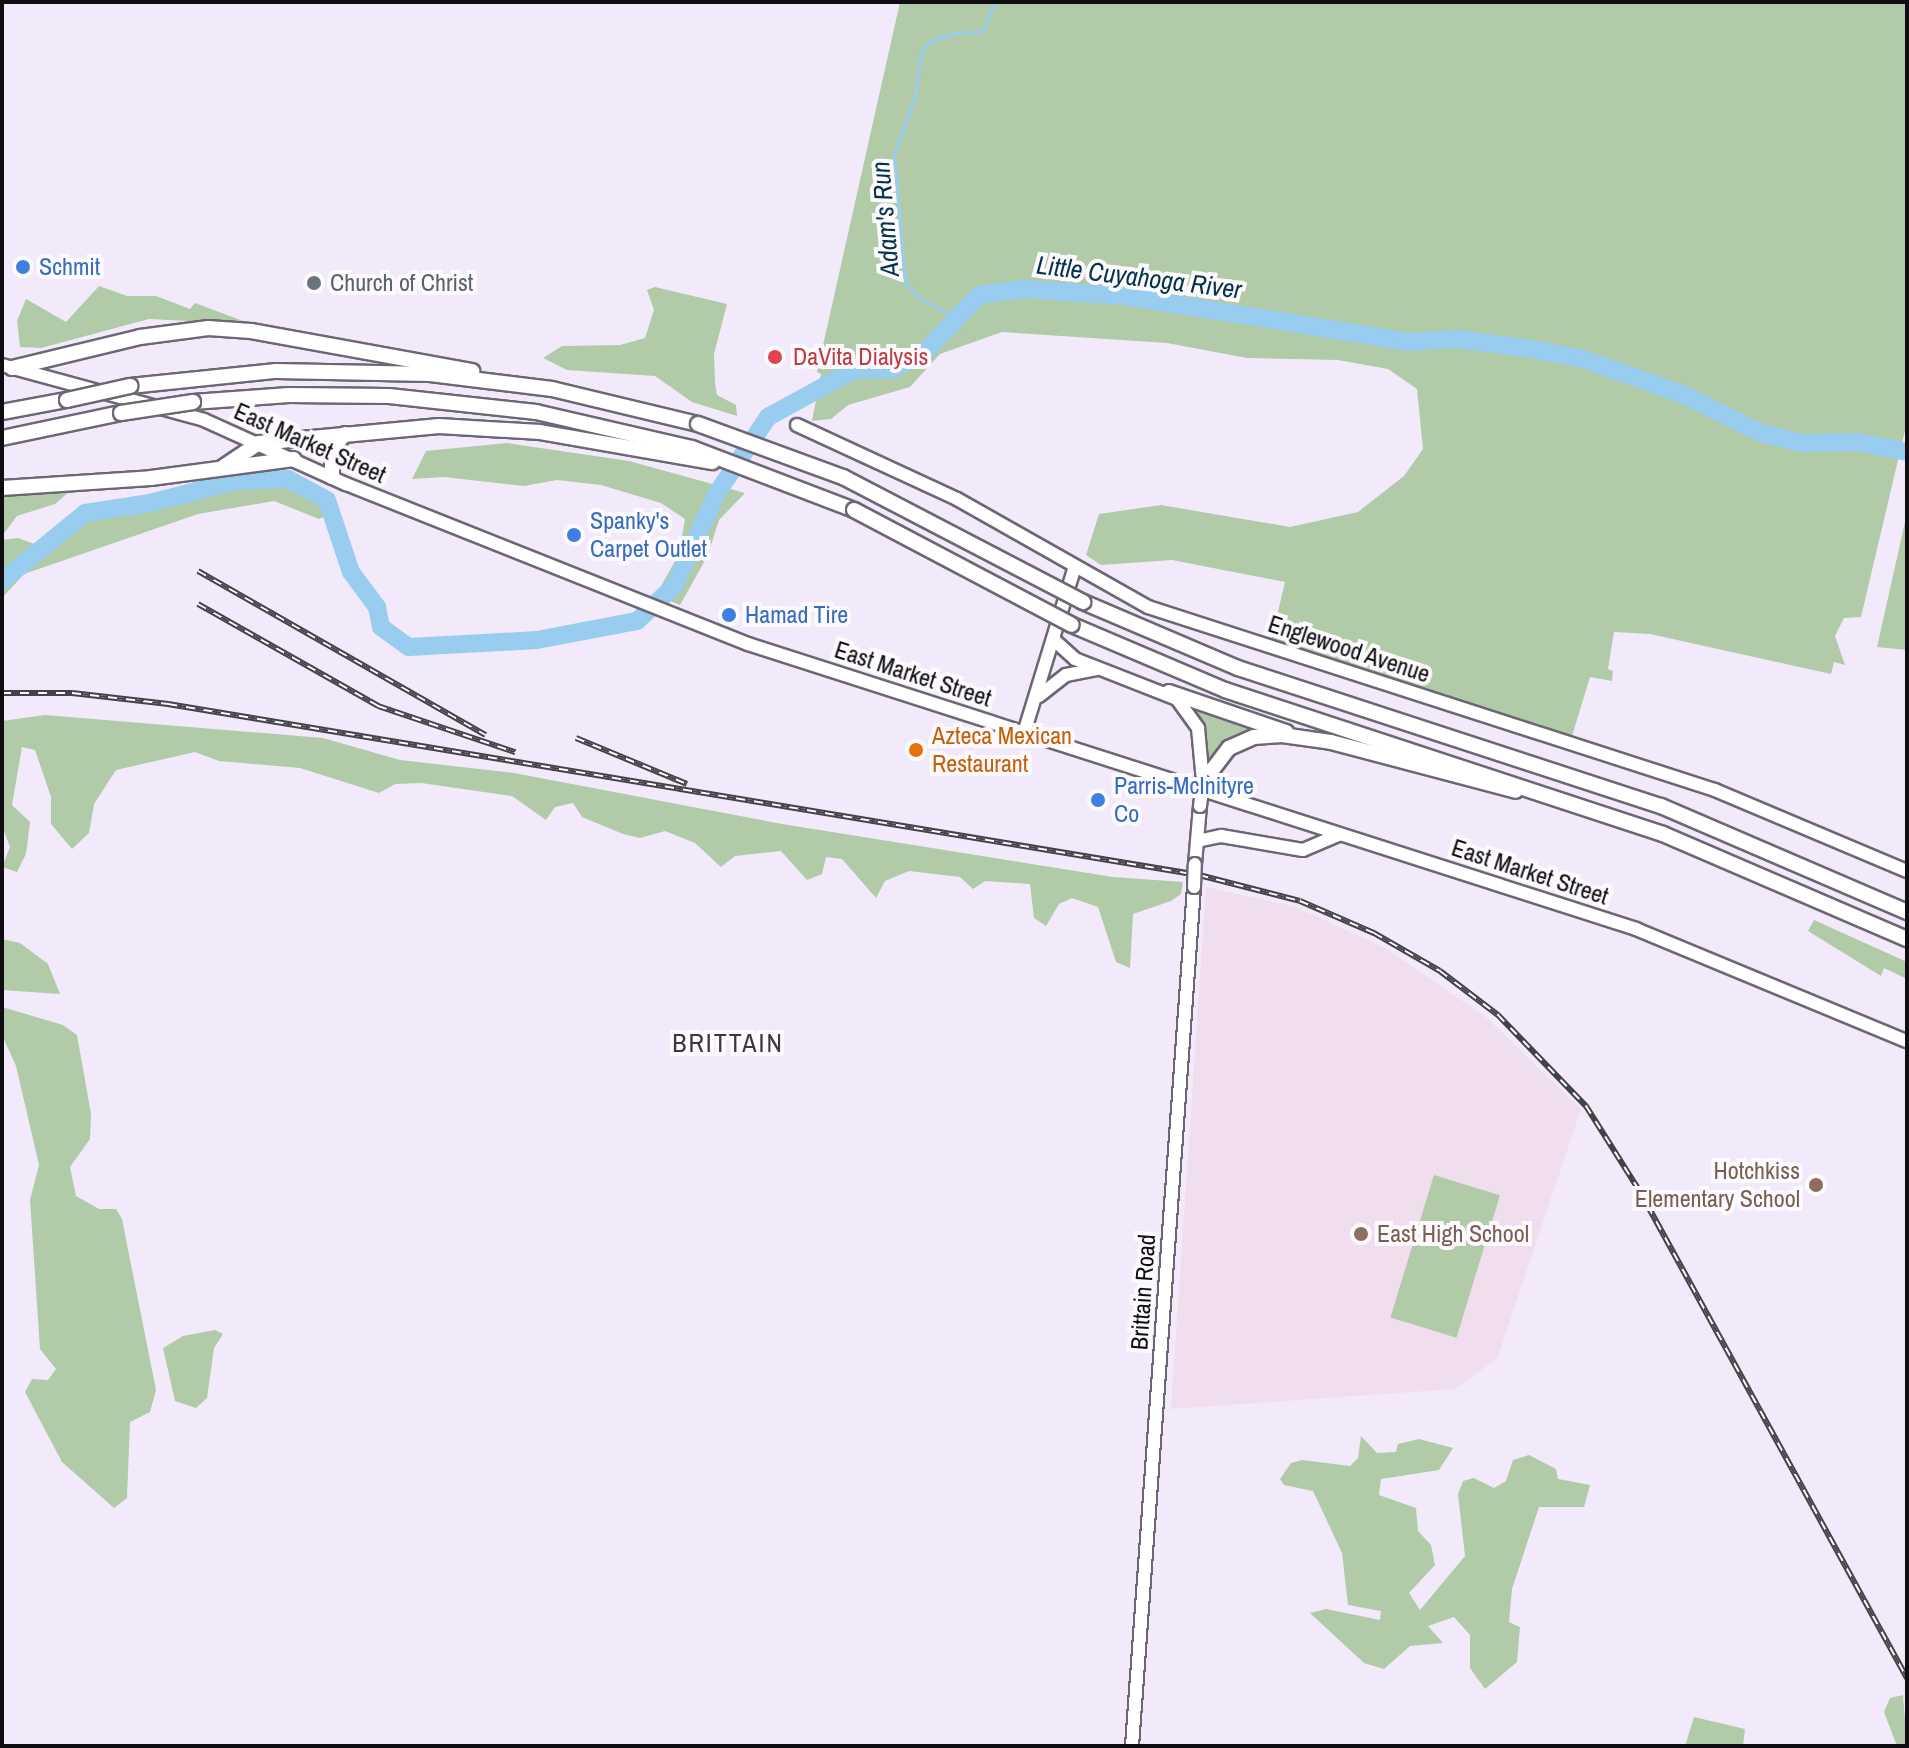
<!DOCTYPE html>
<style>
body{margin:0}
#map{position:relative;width:1909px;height:1748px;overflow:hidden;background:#f2eafa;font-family:"Archivo Narrow",sans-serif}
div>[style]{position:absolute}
.education>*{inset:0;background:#f0ddee}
.green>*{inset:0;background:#b1caa8;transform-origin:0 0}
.stream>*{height:3px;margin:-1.5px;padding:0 1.5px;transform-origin:1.5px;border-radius:1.5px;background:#98cdf0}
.river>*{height:18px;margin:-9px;padding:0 9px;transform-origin:9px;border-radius:9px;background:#98cdf0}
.roads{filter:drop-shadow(2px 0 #6d6674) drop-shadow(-2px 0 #6d6674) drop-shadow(0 2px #6d6674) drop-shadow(0 -2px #6d6674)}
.major>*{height:12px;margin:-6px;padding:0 6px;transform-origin:6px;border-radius:6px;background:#fff}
.highway>*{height:14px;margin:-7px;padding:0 7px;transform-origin:7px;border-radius:7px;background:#fff}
.rail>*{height:6px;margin-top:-3px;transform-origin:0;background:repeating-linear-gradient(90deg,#fcfafd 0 9px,#454148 0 18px);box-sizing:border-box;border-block:2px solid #454148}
.bridges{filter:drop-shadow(2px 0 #6d6674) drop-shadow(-2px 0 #6d6674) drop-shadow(0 2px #6d6674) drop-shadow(0 -2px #6d6674)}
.major-bridge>*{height:12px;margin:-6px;padding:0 6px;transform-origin:6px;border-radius:6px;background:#fff}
.highway-bridge>*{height:14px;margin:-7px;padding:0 7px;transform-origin:7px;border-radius:7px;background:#fff}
.dots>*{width:22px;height:22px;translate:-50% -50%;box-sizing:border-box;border:4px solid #fcfafd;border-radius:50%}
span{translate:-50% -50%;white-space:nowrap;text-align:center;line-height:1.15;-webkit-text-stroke:8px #fcfafd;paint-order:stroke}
.shop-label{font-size:24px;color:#366cbe}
.left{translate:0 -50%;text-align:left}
.worship-label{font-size:24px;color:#5b616d}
.health-label{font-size:24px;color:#be3a42}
.street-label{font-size:24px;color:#100d12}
.food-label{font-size:24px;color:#c56008}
.education-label{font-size:24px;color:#785e54}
.right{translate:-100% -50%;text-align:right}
.water-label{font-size:26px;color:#043249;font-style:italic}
.neighbourhood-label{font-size:26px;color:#3c3642;letter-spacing:2px}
.frame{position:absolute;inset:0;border:4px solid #100d12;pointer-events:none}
</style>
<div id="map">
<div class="education">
<i style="clip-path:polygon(1206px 887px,1296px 907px,1387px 949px,1487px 1018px,1581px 1109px,1497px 1359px,1455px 1389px,1171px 1409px)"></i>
</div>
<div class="green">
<i style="clip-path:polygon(900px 2px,1907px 2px,1907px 422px,1861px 617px,1844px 618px,1835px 636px,1845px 665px,1834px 662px,1831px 674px,1650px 634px,1614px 632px,1608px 669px,1613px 671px,1612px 681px,1590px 677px,1572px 736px,1271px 641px,1285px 582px,1172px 560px,1101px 565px,1086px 555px,1099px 514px,1161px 505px,1290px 527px,1358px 512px,1404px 476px,1423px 449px,1417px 389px,1388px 369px,1338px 360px,1247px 358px,1167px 343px,1002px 332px,940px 354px,910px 387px,848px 405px,831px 419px,812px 421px,821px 374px,817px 372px)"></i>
<i style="clip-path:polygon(99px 286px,127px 296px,156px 296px,190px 309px,195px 303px,251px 324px,149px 319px,41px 348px,20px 347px,17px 321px,26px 299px,66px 322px)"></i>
<i style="clip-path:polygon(655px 287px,727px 304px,714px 354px,715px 383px,717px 395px,736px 405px,737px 416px,692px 402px,655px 376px,567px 370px,543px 358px,562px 346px,620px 345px,645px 338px,654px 310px,647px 290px)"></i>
<i style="clip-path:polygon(507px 443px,629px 461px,745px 493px,719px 520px,708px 555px,680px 605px,656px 595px,679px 554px,685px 519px,661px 503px,601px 485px,557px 480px,524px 486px,444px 477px,412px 479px,426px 451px)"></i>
<i style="clip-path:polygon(235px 481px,292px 482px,327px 500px,333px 512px,319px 519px,274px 501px,198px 514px,24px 574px,2px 598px,2px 540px,18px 538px,40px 546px,85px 513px,150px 503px)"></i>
<i style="clip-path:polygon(69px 492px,55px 504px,17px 516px,2px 536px,2px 495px)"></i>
<i style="clip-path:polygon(1907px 513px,1907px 650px,1877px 647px)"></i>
<i style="clip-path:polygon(1188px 703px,1261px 728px,1230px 743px,1206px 766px)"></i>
<i style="clip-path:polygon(45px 715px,323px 738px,400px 760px,514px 773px,782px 824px,1113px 877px,1183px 882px,1181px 894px,1171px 901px,1133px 914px,1130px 968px,1116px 962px,1098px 907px,1072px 898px,1059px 904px,1046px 926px,1034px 918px,1030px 884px,985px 881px,973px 889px,960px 877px,909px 871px,885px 881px,876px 898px,842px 859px,826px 857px,822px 874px,807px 880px,781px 851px,735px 856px,721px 867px,695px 843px,665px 831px,640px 838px,623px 834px,582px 817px,573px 803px,555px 807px,546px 820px,512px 796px,421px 783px,395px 784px,379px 793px,300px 768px,219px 761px,195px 752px,116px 770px,94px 804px,89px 833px,72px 849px,51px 824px,51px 797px,35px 750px,22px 747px,12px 805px,30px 822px,26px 854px,17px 872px,2px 867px,10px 847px,2px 826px,2px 721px)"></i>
<i style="clip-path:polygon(1814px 920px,1907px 962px,1907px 979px,1884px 968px,1881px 976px,1808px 931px)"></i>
<i style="clip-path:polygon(2px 939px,20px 943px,48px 964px,60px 994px,2px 990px)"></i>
<i style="clip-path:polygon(2px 1007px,63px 1025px,77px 1035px,91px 1114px,90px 1139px,70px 1167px,76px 1196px,99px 1209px,116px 1209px,122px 1219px,156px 1390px,150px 1412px,130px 1422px,127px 1498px,114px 1508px,62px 1462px,25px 1392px,32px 1379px,48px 1380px,56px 1369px,40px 1349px,30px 1200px,39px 1165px,16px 1066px,2px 1035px)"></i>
<i style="left:1434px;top:1175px;width:69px;height:149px;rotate:17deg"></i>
<i style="clip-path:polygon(215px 1330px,223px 1334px,214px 1348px,207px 1398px,196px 1408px,175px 1401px,163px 1348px,183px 1336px)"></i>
<i style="clip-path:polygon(1361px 1436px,1377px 1453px,1396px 1452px,1398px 1444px,1419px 1439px,1453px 1448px,1439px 1470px,1381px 1479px,1379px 1495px,1416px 1508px,1418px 1531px,1431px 1545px,1435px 1565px,1409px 1593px,1420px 1610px,1465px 1556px,1458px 1494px,1463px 1481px,1474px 1478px,1494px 1488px,1506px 1481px,1513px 1460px,1529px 1455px,1556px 1469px,1558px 1479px,1590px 1485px,1584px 1507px,1539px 1507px,1512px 1589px,1509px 1622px,1520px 1627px,1517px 1662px,1485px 1689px,1470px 1668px,1470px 1635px,1454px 1617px,1428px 1626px,1443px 1643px,1410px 1646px,1384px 1669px,1364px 1663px,1310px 1613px,1326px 1609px,1380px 1620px,1381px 1611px,1348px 1605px,1342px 1553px,1313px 1491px,1284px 1485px,1280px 1479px,1291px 1463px,1302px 1460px,1350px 1466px,1358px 1458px)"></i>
<i style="clip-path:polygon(1903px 1695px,1907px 1746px,1897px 1746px,1884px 1712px,1890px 1698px)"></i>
<i style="clip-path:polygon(1694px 1717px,1745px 1729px,1743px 1746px,1685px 1746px)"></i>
</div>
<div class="stream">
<i style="left:954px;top:317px;width:41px;rotate:-150.9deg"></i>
<i style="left:918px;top:297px;width:20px;rotate:-131deg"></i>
<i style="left:905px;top:282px;width:128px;rotate:-94.9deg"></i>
<i style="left:894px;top:154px;width:62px;rotate:-70.1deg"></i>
<i style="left:915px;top:96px;width:44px;rotate:-82.2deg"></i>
<i style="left:921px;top:52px;width:13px;rotate:-51deg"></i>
<i style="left:929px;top:42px;width:27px;rotate:-20deg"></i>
<i style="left:954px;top:33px;width:29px;rotate:-4deg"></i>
<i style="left:983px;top:31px;width:31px;rotate:-69deg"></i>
</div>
<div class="river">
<i style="left:2px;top:581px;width:107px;rotate:-39.3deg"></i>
<i style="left:85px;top:513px;width:66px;rotate:-8.7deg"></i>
<i style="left:150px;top:503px;width:88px;rotate:-14.5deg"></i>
<i style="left:235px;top:481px;width:53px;rotate:-2.2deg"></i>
<i style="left:288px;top:479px;width:44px;rotate:28.3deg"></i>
<i style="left:327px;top:500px;width:76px;rotate:71.6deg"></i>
<i style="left:351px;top:572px;width:44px;rotate:53.4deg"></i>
<i style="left:377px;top:607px;width:20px;rotate:79deg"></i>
<i style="left:381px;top:627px;width:34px;rotate:36deg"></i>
<i style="left:409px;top:647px;width:128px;rotate:-3.1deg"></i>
<i style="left:537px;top:640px;width:102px;rotate:-10.8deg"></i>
<i style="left:637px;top:621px;width:51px;rotate:-43.4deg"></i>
<i style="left:674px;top:586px;width:102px;rotate:-65.2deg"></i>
<i style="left:717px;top:493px;width:92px;rotate:-56.1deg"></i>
<i style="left:768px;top:417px;width:98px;rotate:-28.7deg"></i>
<i style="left:854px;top:370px;width:39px;rotate:-1deg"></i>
<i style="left:893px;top:369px;width:35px;rotate:-27deg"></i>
<i style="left:924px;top:353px;width:80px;rotate:-46.5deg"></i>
<i style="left:979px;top:295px;width:43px;rotate:-7.9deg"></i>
<i style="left:1022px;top:289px;width:103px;rotate:3.9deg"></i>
<i style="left:1125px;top:296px;width:287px;rotate:9.2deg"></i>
<i style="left:1408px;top:342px;width:48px;rotate:-3.6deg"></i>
<i style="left:1456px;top:339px;width:71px;rotate:7.3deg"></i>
<i style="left:1526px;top:348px;width:58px;rotate:10.9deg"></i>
<i style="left:1583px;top:359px;width:105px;rotate:19.5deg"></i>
<i style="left:1682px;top:394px;width:88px;rotate:26.3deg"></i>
<i style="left:1761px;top:433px;width:42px;rotate:13.7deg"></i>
<i style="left:1802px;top:443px;width:56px;rotate:-1deg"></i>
<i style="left:1858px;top:442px;width:50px;rotate:11.5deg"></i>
</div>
<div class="roads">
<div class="major">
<i style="left:2px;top:365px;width:209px;rotate:15.2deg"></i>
<i style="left:204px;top:420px;width:156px;rotate:24.3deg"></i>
<i style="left:346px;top:484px;width:433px;rotate:21.7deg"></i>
<i style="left:748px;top:644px;width:933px;rotate:17.79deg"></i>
<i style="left:1636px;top:929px;width:293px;rotate:22.5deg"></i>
<i style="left:797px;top:425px;width:176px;rotate:24.8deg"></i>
<i style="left:957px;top:499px;width:219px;rotate:29.5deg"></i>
<i style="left:1148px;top:607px;width:596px;rotate:17.89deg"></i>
<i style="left:1715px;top:790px;width:208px;rotate:22.9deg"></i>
<i style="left:1054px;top:640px;width:28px;rotate:42deg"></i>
<i style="left:1075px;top:659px;width:110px;rotate:21.4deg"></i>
<i style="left:1177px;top:699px;width:36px;rotate:54deg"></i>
<i style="left:1198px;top:728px;width:54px;rotate:84.7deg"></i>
<i style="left:1039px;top:696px;width:34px;rotate:-38deg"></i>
<i style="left:1066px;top:675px;width:31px;rotate:-11deg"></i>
<i style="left:1024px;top:733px;width:171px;rotate:-73deg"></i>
<i style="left:1197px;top:841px;width:25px;rotate:-12deg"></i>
<i style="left:1221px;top:836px;width:83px;rotate:9.7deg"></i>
<i style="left:1303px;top:850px;width:39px;rotate:-23deg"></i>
<i style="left:1195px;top:864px;width:58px;rotate:-85.1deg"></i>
<i style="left:1132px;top:1746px;width:861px;rotate:-85.87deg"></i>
</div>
<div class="highway">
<i style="left:12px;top:368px;width:132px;rotate:-13.6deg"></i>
<i style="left:140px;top:337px;width:69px;rotate:-7.5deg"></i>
<i style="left:208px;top:328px;width:43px;rotate:4deg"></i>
<i style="left:251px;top:331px;width:225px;rotate:10.3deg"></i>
<i style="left:130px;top:386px;width:147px;rotate:-5.9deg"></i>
<i style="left:276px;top:371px;width:154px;rotate:1.1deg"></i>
<i style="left:430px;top:374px;width:123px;rotate:7deg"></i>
<i style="left:552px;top:389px;width:150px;rotate:13.5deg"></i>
<i style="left:193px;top:402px;width:96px;rotate:-4.2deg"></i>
<i style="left:289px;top:395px;width:100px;rotate:0.6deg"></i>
<i style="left:389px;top:396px;width:148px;rotate:6.2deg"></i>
<i style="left:536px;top:412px;width:160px;rotate:13deg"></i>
<i style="left:692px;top:448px;width:173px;rotate:20.9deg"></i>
<i style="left:2px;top:412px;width:66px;rotate:-10.5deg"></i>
<i style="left:2px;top:438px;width:122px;rotate:-11.9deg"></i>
<i style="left:223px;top:467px;width:43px;rotate:-33.7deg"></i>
<i style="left:259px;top:443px;width:181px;rotate:-5.4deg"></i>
<i style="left:439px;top:426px;width:101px;rotate:3.4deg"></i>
<i style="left:540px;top:432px;width:175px;rotate:9.9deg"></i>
<i style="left:332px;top:477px;width:28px;rotate:-90deg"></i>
<i style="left:332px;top:449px;width:20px;rotate:-49deg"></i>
<i style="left:2px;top:488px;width:149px;rotate:-3.8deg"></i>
<i style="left:151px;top:478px;width:144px;rotate:-7.6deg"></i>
<i style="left:1083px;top:602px;width:168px;rotate:23.1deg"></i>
<i style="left:1238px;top:668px;width:445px;rotate:18.1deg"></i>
<i style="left:1661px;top:806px;width:268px;rotate:23.3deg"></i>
<i style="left:1072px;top:625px;width:166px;rotate:23deg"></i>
<i style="left:1225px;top:690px;width:461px;rotate:18.2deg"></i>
<i style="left:1663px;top:834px;width:266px;rotate:23.3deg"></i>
<i style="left:1169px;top:692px;width:124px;rotate:18.9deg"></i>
<i style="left:1203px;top:782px;width:43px;rotate:-52.6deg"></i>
<i style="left:1229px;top:748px;width:27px;rotate:-24deg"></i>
<i style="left:1254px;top:737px;width:28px;rotate:-4deg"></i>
<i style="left:1282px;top:735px;width:49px;rotate:8.1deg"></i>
<i style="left:1331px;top:742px;width:191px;rotate:14.8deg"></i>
</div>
</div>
<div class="rail">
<i style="left:198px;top:571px;width:331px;rotate:29.7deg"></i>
<i style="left:198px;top:604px;width:207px;rotate:29.5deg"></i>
<i style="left:378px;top:706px;width:145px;rotate:18.6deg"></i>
<i style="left:2px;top:693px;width:70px"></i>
<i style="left:72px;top:693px;width:97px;rotate:6.5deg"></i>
<i style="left:168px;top:704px;width:1045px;rotate:9.42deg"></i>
<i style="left:1199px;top:875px;width:104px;rotate:14.4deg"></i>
<i style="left:1300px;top:901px;width:81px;rotate:23.4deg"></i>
<i style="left:1374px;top:933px;width:76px;rotate:29.9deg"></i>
<i style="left:1440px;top:971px;width:73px;rotate:37.2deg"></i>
<i style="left:1498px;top:1015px;width:127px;rotate:46deg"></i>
<i style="left:1586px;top:1106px;width:99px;rotate:57.8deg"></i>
<i style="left:1639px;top:1190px;width:557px;rotate:61.23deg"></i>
<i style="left:576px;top:738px;width:120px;rotate:22.5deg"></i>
</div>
<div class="bridges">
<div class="major-bridge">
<i style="left:1200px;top:806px;width:24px;rotate:-83deg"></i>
<i style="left:1194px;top:887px;width:23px;rotate:-88deg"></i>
</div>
<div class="highway-bridge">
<i style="left:67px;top:400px;width:65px;rotate:-12.5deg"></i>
<i style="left:121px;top:413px;width:73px;rotate:-8.7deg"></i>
<i style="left:698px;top:424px;width:154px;rotate:20.1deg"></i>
<i style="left:843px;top:477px;width:271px;rotate:27.5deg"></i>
<i style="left:854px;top:510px;width:246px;rotate:27.8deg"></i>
</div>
</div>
<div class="dots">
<i style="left:23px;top:267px;background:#3f7fe0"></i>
<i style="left:314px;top:283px;background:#6b7280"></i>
<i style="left:775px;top:357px;background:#e0444e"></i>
<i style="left:574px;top:535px;background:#3f7fe0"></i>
<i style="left:729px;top:615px;background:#3f7fe0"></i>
<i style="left:916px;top:750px;background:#e8710a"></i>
<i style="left:1098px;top:800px;background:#3f7fe0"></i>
<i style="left:1816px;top:1185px;background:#8d6e63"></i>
<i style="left:1361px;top:1234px;background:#8d6e63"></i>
</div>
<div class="shop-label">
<span class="left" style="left:39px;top:267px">Schmit</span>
<span class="left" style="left:590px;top:535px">Spanky's<br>Carpet Outlet</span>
<span class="left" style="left:745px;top:615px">Hamad Tire</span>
<span class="left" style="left:1114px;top:800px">Parris-McInityre<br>Co</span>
</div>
<div class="worship-label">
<span class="left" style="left:330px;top:283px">Church of Christ</span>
</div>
<div class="health-label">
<span class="left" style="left:793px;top:357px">DaVita Dialysis</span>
</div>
<div class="street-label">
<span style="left:310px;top:443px;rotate:24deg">East Market Street</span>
<span style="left:1349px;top:649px;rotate:18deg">Englewood Avenue</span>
<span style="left:913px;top:674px;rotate:18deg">East Market Street</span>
<span style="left:1530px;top:872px;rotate:18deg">East Market Street</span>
<span style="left:1143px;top:1292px;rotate:-86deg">Brittain Road</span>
</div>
<div class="food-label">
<span class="left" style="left:932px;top:750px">Azteca Mexican<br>Restaurant</span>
</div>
<div class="education-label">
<span class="right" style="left:1800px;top:1185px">Hotchkiss<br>Elementary School</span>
<span class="left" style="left:1377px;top:1234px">East High School</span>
</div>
<div class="water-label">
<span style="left:885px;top:219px;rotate:-95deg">Adam's Run</span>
<span style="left:1139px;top:277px;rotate:7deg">Little Cuyahoga River</span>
</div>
<div class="neighbourhood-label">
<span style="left:728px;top:1043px">BRITTAIN</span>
</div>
<div class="frame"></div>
</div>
